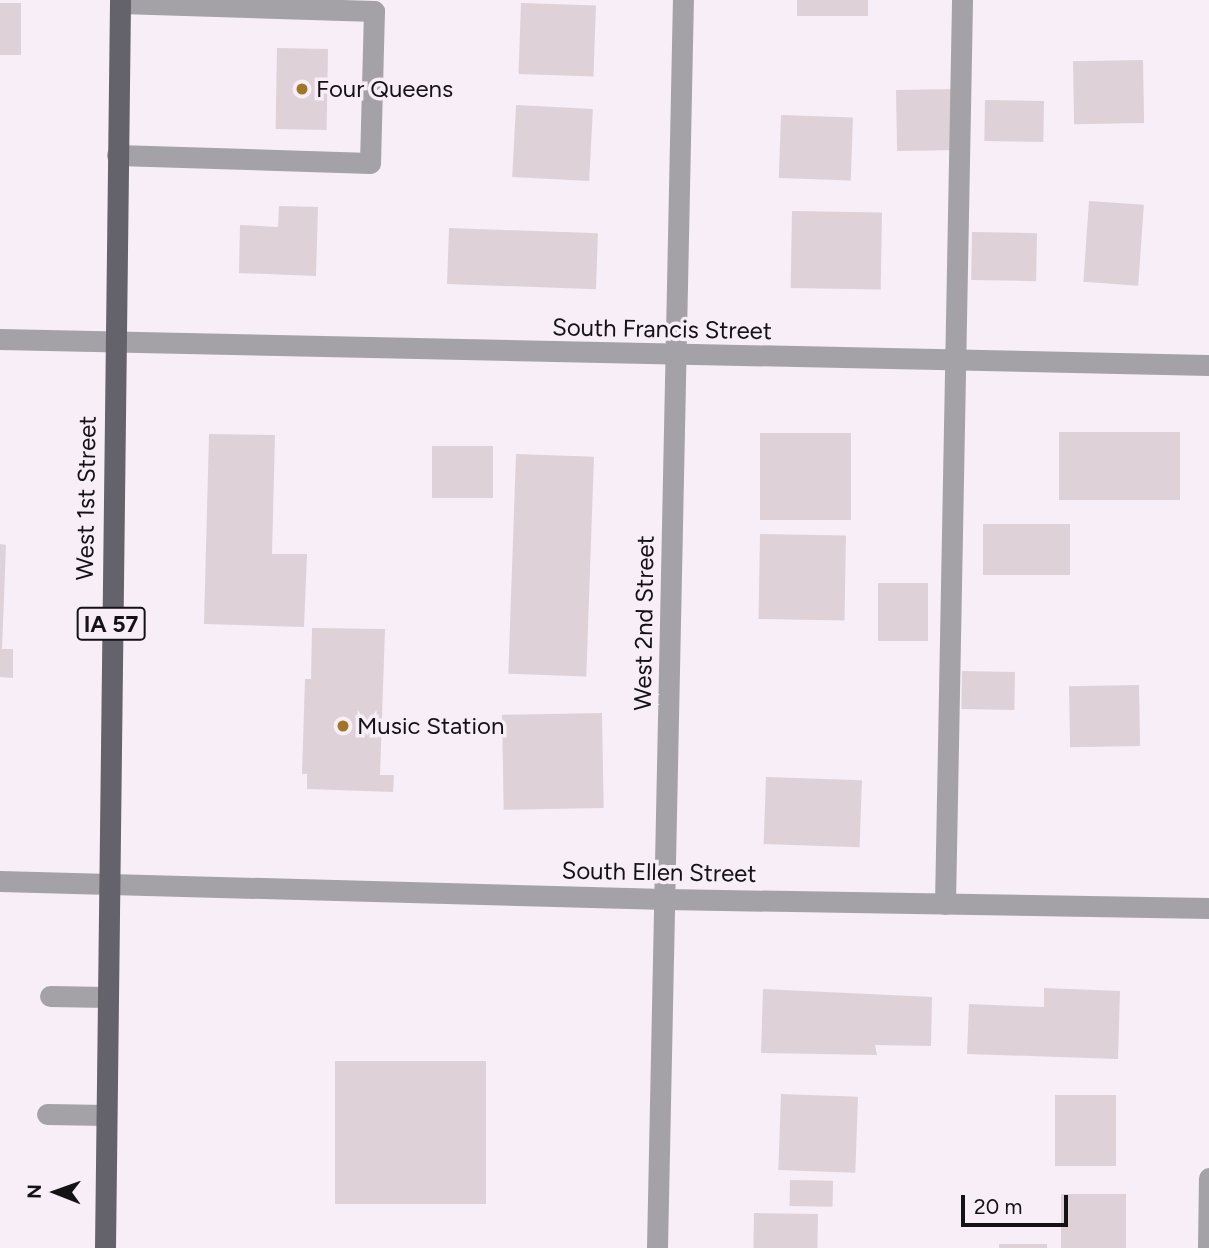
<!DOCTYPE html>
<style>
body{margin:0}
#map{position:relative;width:1209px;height:1248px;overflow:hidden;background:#f7eef8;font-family:Figtree,sans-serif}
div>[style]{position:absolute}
.building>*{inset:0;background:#ded2d8;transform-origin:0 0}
.minor>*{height:21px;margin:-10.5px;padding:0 10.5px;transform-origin:10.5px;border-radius:10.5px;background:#a4a2a7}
.major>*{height:21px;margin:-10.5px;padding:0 10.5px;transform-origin:10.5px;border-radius:10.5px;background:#64626a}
.dots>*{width:19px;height:19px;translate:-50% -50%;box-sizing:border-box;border:4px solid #f7eef8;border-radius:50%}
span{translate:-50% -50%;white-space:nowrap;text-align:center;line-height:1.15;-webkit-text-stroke:7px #f7eef8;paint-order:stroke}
.shield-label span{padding:2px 5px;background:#f7eef8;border:2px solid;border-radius:5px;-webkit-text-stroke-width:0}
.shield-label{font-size:23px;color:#151215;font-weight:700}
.poi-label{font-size:24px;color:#151215}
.left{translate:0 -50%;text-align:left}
.street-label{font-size:24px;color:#151215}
.north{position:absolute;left:21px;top:1157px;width:70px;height:70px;-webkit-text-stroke:5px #f7eef8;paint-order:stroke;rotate:271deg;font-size:19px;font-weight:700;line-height:28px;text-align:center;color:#151215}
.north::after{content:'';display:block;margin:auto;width:24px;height:32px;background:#151215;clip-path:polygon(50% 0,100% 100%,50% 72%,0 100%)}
.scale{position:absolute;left:961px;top:1195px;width:107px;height:32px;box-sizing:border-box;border:4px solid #151215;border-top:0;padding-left:9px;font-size:21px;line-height:24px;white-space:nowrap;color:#151215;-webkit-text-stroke:5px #f7eef8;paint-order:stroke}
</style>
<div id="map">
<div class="building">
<i style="left:797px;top:0;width:71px;height:16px"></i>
<i style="left:0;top:3px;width:21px;height:52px"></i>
<i style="left:521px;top:3px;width:75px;height:71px;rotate:2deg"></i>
<i style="left:277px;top:48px;width:51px;height:81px;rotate:1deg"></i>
<i style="left:1143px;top:60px;width:63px;height:70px;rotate:89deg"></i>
<i style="left:959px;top:89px;width:61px;height:63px;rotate:89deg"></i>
<i style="left:985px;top:100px;width:59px;height:41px;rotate:1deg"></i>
<i style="left:516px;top:105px;width:77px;height:72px;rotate:3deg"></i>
<i style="left:781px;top:115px;width:72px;height:63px;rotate:2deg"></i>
<i style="left:1089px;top:201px;width:55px;height:81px;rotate:4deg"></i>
<i style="clip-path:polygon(279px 206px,318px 207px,316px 276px,239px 273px,240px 225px,278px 227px)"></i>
<i style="left:792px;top:211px;width:90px;height:77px;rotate:1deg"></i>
<i style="left:449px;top:228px;width:149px;height:56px;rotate:2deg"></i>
<i style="left:972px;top:232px;width:65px;height:48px;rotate:1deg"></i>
<i style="left:1180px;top:432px;width:68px;height:121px;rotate:90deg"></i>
<i style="left:760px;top:433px;width:91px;height:87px"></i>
<i style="clip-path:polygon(209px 434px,275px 435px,272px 554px,307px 554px,304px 627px,204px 624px)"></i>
<i style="left:432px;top:446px;width:61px;height:52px"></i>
<i style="left:516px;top:454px;width:78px;height:220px;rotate:2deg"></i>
<i style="left:1070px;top:524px;width:51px;height:87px;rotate:90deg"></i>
<i style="left:760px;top:534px;width:86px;height:85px;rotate:1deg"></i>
<i style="clip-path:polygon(0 544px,6px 545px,2px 649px,13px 649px,13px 678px,0 677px)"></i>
<i style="left:878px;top:583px;width:50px;height:58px"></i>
<i style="clip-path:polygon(312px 628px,385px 629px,380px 775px,394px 775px,393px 792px,307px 789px,307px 774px,302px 774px,305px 679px,311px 679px)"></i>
<i style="left:962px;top:671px;width:53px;height:38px;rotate:1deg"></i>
<i style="left:1139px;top:685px;width:61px;height:70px;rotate:89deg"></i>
<i style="left:602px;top:713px;width:95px;height:100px;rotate:89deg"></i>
<i style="left:766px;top:777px;width:96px;height:67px;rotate:2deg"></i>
<i style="clip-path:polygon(1044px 988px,1120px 991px,1118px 1059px,967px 1054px,969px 1004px,1044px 1007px)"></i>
<i style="clip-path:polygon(763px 989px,932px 997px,931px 1046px,875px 1045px,877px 1055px,761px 1053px)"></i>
<i style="left:335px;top:1061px;width:151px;height:143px"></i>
<i style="left:781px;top:1094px;width:77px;height:76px;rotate:2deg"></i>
<i style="left:1055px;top:1095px;width:61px;height:71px"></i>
<i style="left:790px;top:1180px;width:43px;height:26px;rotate:1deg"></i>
<i style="left:1061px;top:1194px;width:65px;height:54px"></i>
<i style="left:754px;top:1213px;width:64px;height:35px;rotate:1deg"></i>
<i style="left:999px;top:1244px;width:48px;height:4px"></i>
</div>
<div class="minor">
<i style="left:117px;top:155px;width:253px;rotate:1.8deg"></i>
<i style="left:370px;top:163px;width:152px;rotate:-88.5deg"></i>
<i style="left:374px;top:11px;width:254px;rotate:-178.2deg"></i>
<i style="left:0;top:339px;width:1209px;rotate:1.23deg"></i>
<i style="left:0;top:881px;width:665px;rotate:1.55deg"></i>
<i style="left:665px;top:899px;width:544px;rotate:0.95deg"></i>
<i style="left:945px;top:904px;width:904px;rotate:-88.92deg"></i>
<i style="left:50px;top:996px;width:57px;rotate:1deg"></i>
<i style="left:47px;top:1114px;width:59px;rotate:1deg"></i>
<i style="left:657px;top:1248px;width:1248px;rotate:-88.81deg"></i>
<i style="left:1208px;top:1248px;width:70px;rotate:-89.2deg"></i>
</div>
<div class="major">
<i style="left:105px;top:1248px;width:1248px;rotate:-89.31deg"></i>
</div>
<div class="dots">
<i style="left:302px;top:89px;background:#a17526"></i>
<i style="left:343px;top:726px;background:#a17526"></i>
</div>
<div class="shield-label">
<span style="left:111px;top:624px">IA 57</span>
</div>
<div class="poi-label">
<span class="left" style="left:316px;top:89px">Four Queens</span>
<span class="left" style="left:357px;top:726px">Music Station</span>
</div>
<div class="street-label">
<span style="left:662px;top:329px;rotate:1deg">South Francis Street</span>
<span style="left:86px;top:498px;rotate:-89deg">West 1st Street</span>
<span style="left:644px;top:623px;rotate:-89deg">West 2nd Street</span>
<span style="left:659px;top:872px;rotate:1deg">South Ellen Street</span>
</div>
<div class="north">N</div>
<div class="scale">20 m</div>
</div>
